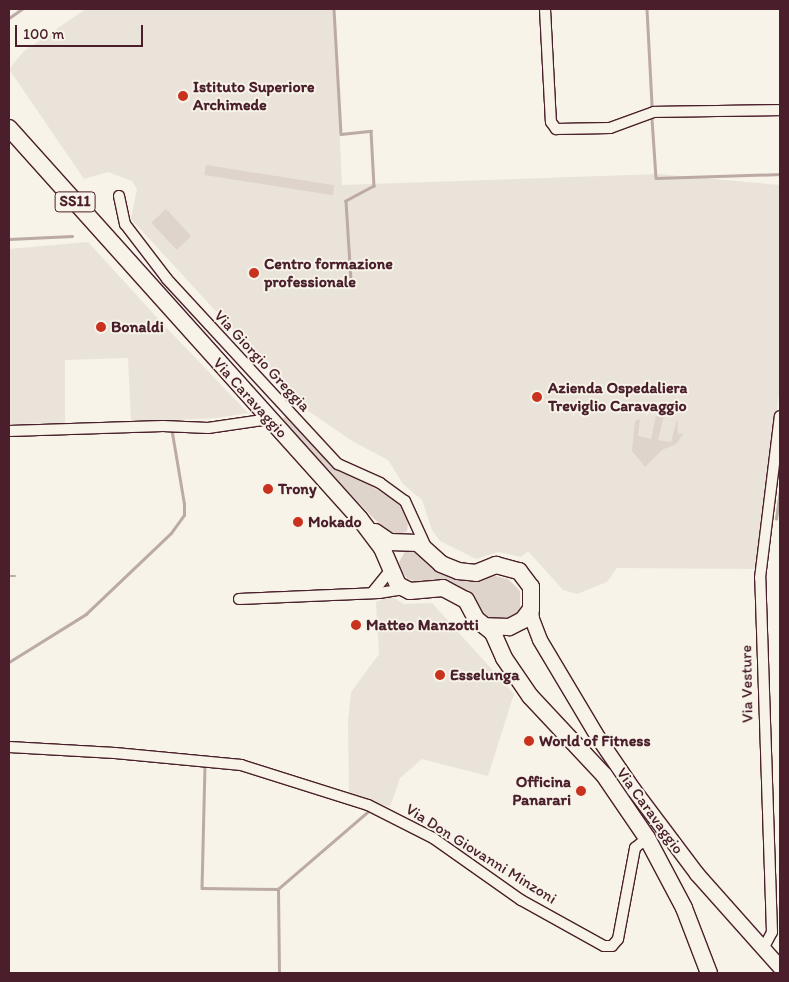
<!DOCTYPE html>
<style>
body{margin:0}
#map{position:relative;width:789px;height:982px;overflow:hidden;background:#f7f3e8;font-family:Itim,sans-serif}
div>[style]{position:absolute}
.built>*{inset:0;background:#eae3da}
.green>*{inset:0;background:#ded4cc;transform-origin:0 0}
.stream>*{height:2.5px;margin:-1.25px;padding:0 1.25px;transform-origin:1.25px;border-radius:1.25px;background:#bcaaa7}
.roads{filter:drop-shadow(1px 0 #4a1f2b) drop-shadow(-1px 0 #4a1f2b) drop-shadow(0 1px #4a1f2b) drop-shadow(0 -1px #4a1f2b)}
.street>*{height:10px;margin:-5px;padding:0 5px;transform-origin:5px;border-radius:5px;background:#f7f3e8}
.secondary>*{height:14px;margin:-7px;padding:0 7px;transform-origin:7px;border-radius:7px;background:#f7f3e8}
.primary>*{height:16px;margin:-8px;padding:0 8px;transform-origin:8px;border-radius:8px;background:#f7f3e8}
.dots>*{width:14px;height:14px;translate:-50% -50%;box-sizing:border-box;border:2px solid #f7f3e8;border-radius:50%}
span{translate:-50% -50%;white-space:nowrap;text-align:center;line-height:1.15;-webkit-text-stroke:4px #f7f3e8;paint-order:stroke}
.shield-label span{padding:1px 4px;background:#f7f3e8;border:1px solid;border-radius:4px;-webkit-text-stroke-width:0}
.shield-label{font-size:15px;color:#4a1f2b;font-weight:700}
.poi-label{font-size:16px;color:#4a1f2b;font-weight:700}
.left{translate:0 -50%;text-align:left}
.right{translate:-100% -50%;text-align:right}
.street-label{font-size:16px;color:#4a1f2b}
.frame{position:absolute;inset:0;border:10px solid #4a1f2b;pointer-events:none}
.scale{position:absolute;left:15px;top:25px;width:128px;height:22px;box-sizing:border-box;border:2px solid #4a1f2b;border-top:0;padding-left:6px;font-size:15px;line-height:18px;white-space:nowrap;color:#4a1f2b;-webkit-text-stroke:4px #f7f3e8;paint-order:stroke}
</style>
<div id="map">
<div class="built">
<i style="clip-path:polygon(86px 9px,334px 9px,342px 185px,658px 174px,780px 185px,780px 384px,759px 569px,617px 568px,607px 582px,577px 594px,563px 590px,528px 551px,521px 557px,498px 552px,476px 559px,440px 541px,432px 530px,422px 500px,403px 484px,388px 460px,352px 441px,307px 410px,131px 219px,137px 189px,132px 181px,108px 172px,84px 179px,9px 69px,24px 51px)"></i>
<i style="clip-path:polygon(88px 242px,163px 324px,248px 413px,217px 418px,131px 422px,128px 358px,65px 360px,65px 423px,9px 424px,9px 249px)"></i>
<i style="clip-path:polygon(390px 596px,404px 604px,432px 603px,514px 694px,488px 776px,422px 759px,400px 778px,390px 807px,349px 795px,348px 722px,351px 692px,379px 654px,376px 602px)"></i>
</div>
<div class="green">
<i style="left:206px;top:165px;width:130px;height:10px;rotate:9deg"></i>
<i style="left:166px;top:209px;width:37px;height:20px;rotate:47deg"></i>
<i style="clip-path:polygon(664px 415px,658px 440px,671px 442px,677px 419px,678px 434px,684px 433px,676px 444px,662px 450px,645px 467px,632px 451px,635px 421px,640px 419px,638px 436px,651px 439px,656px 416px)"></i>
<i style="clip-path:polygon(286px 416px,340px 471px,365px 482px,402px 505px,408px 522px,407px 531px,398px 535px,386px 531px,280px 421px)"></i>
<i style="clip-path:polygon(406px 550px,416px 550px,459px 579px,477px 580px,492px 575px,508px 579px,520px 591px,520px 611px,511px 621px,485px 618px,472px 596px,457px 585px,438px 580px,418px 582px,408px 579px,401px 571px,399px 562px)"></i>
</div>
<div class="stream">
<i style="left:334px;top:9px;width:125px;rotate:86.8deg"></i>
<i style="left:341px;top:134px;width:30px;rotate:-6deg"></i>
<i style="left:371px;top:131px;width:55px;rotate:86.9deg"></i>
<i style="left:374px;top:186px;width:32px;rotate:152deg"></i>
<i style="left:346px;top:201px;width:79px;rotate:86.4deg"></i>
<i style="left:647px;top:9px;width:97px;rotate:87deg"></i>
<i style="left:9px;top:18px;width:16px;rotate:-35deg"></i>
<i style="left:652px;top:119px;width:59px;rotate:86.1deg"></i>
<i style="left:656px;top:178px;width:124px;rotate:-1.8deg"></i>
<i style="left:9px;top:239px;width:63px;rotate:-2.7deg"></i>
<i style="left:776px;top:519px;width:28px;rotate:-82deg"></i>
<i style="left:9px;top:576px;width:6px"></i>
<i style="left:9px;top:662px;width:91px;rotate:-31.9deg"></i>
<i style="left:86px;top:614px;width:117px;rotate:-43.6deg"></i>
<i style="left:171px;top:533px;width:22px;rotate:-54deg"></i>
<i style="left:184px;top:515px;width:11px;rotate:-90deg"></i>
<i style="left:184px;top:504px;width:72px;rotate:-99.6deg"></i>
<i style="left:205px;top:766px;width:122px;rotate:91.4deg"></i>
<i style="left:202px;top:888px;width:76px;rotate:0.8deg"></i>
<i style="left:279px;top:973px;width:84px;rotate:-90.7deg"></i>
<i style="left:278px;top:889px;width:121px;rotate:-40.7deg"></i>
</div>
<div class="roads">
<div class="street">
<i style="left:545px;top:9px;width:113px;rotate:87deg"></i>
<i style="left:551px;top:122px;width:9px;rotate:54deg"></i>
<i style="left:556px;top:129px;width:54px;rotate:-1.1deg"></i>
<i style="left:610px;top:128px;width:47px;rotate:-20deg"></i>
<i style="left:654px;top:112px;width:126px;rotate:-0.9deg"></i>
<i style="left:119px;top:196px;width:29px;rotate:78deg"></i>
<i style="left:125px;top:224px;width:69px;rotate:52.6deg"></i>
<i style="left:167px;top:279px;width:252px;rotate:47.3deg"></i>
<i style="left:338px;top:464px;width:46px;rotate:24.3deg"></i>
<i style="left:380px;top:483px;width:31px;rotate:36deg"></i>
<i style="left:405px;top:501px;width:51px;rotate:65.5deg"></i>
<i style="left:9px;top:431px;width:154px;rotate:-1.9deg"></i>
<i style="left:163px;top:426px;width:45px;rotate:2.5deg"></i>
<i style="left:208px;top:428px;width:62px;rotate:-8.4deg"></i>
<i style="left:372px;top:593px;width:28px;rotate:-51deg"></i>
<i style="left:239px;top:599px;width:140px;rotate:-2.5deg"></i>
<i style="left:379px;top:593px;width:25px;rotate:-9deg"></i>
<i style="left:9px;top:747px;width:106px;rotate:3.2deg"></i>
<i style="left:115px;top:753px;width:127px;rotate:5.4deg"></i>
<i style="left:241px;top:765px;width:133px;rotate:17.5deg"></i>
<i style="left:368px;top:805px;width:73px;rotate:26.9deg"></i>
<i style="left:433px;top:838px;width:108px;rotate:35.2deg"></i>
<i style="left:521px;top:900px;width:95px;rotate:29deg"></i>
<i style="left:604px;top:946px;width:8px"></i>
<i style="left:612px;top:946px;width:9px;rotate:-49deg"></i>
<i style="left:618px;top:939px;width:93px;rotate:-79.4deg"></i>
<i style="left:635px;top:848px;width:16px;rotate:-40deg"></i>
<i style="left:763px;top:949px;width:19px;rotate:-62deg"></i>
<i style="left:772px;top:932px;width:354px;rotate:-91.9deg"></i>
<i style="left:760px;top:578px;width:163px;rotate:-83deg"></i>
</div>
<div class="secondary">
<i style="left:531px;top:606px;width:13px;rotate:86deg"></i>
<i style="left:532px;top:619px;width:22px;rotate:69deg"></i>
<i style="left:540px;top:640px;width:115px;rotate:59.2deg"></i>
<i style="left:599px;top:739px;width:62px;rotate:55.5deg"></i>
<i style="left:634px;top:790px;width:105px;rotate:53.1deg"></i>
<i style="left:697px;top:874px;width:125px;rotate:48.3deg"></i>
</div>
<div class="primary">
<i style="left:9px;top:128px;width:525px;rotate:48.09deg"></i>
<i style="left:360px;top:519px;width:36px;rotate:53deg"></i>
<i style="left:382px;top:548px;width:40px;rotate:66.6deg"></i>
<i style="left:398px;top:585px;width:13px;rotate:27deg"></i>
<i style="left:410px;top:591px;width:33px;rotate:-5deg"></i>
<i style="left:443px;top:588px;width:26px;rotate:28deg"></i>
<i style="left:466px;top:600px;width:21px;rotate:62deg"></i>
<i style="left:476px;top:619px;width:22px;rotate:39deg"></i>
<i style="left:493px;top:633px;width:27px;rotate:66deg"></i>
<i style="left:504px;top:658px;width:46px;rotate:55.6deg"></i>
<i style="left:530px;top:696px;width:108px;rotate:46.9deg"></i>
<i style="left:604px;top:775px;width:76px;rotate:55.7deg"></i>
<i style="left:647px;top:838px;width:79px;rotate:62.1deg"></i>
<i style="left:684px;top:908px;width:70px;rotate:69deg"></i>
<i style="left:375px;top:532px;width:18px;rotate:34deg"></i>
<i style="left:390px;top:542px;width:28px;rotate:2deg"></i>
<i style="left:418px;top:543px;width:31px;rotate:42deg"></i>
<i style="left:441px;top:564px;width:18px;rotate:22deg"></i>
<i style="left:458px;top:571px;width:18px;rotate:6deg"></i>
<i style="left:476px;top:573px;width:22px;rotate:-22deg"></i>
<i style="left:496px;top:565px;width:24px;rotate:15deg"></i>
<i style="left:519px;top:571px;width:20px;rotate:53deg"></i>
<i style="left:531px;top:587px;width:22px;rotate:90deg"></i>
<i style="left:531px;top:609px;width:14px;rotate:126deg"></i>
<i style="left:523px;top:620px;width:16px;rotate:153deg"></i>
<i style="left:509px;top:627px;width:23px;rotate:-178deg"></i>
</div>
</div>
<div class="dots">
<i style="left:183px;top:96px;background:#c8321e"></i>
<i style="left:254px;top:273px;background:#c8321e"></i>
<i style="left:101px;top:327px;background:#c8321e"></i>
<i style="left:537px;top:397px;background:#c8321e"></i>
<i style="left:268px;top:489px;background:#c8321e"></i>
<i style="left:298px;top:522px;background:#c8321e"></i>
<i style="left:356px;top:625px;background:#c8321e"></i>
<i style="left:440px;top:675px;background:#c8321e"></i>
<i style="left:529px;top:741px;background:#c8321e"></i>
<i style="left:581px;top:791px;background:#c8321e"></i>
</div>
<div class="shield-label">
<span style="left:75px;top:202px">SS11</span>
</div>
<div class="poi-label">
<span class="left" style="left:193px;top:96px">Istituto Superiore<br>Archimede</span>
<span class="left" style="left:264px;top:273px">Centro formazione<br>professionale</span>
<span class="left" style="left:111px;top:327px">Bonaldi</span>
<span class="left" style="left:548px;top:397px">Azienda Ospedaliera<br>Treviglio Caravaggio</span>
<span class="left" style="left:278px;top:489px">Trony</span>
<span class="left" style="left:308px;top:522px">Mokado</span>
<span class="left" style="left:366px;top:625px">Matteo Manzotti</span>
<span class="left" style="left:450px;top:675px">Esselunga</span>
<span class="left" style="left:539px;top:741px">World of Fitness</span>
<span class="right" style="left:571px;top:791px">Officina<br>Panarari</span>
</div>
<div class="street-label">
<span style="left:262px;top:361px;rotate:47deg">Via Giorgio Greggia</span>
<span style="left:250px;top:398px;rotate:48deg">Via Caravaggio</span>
<span style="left:747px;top:684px;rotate:-91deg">Via Vesture</span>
<span style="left:650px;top:811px;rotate:54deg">Via Caravaggio</span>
<span style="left:481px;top:854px;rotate:32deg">Via Don Giovanni Minzoni</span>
</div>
<div class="frame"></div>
<div class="scale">100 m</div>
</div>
